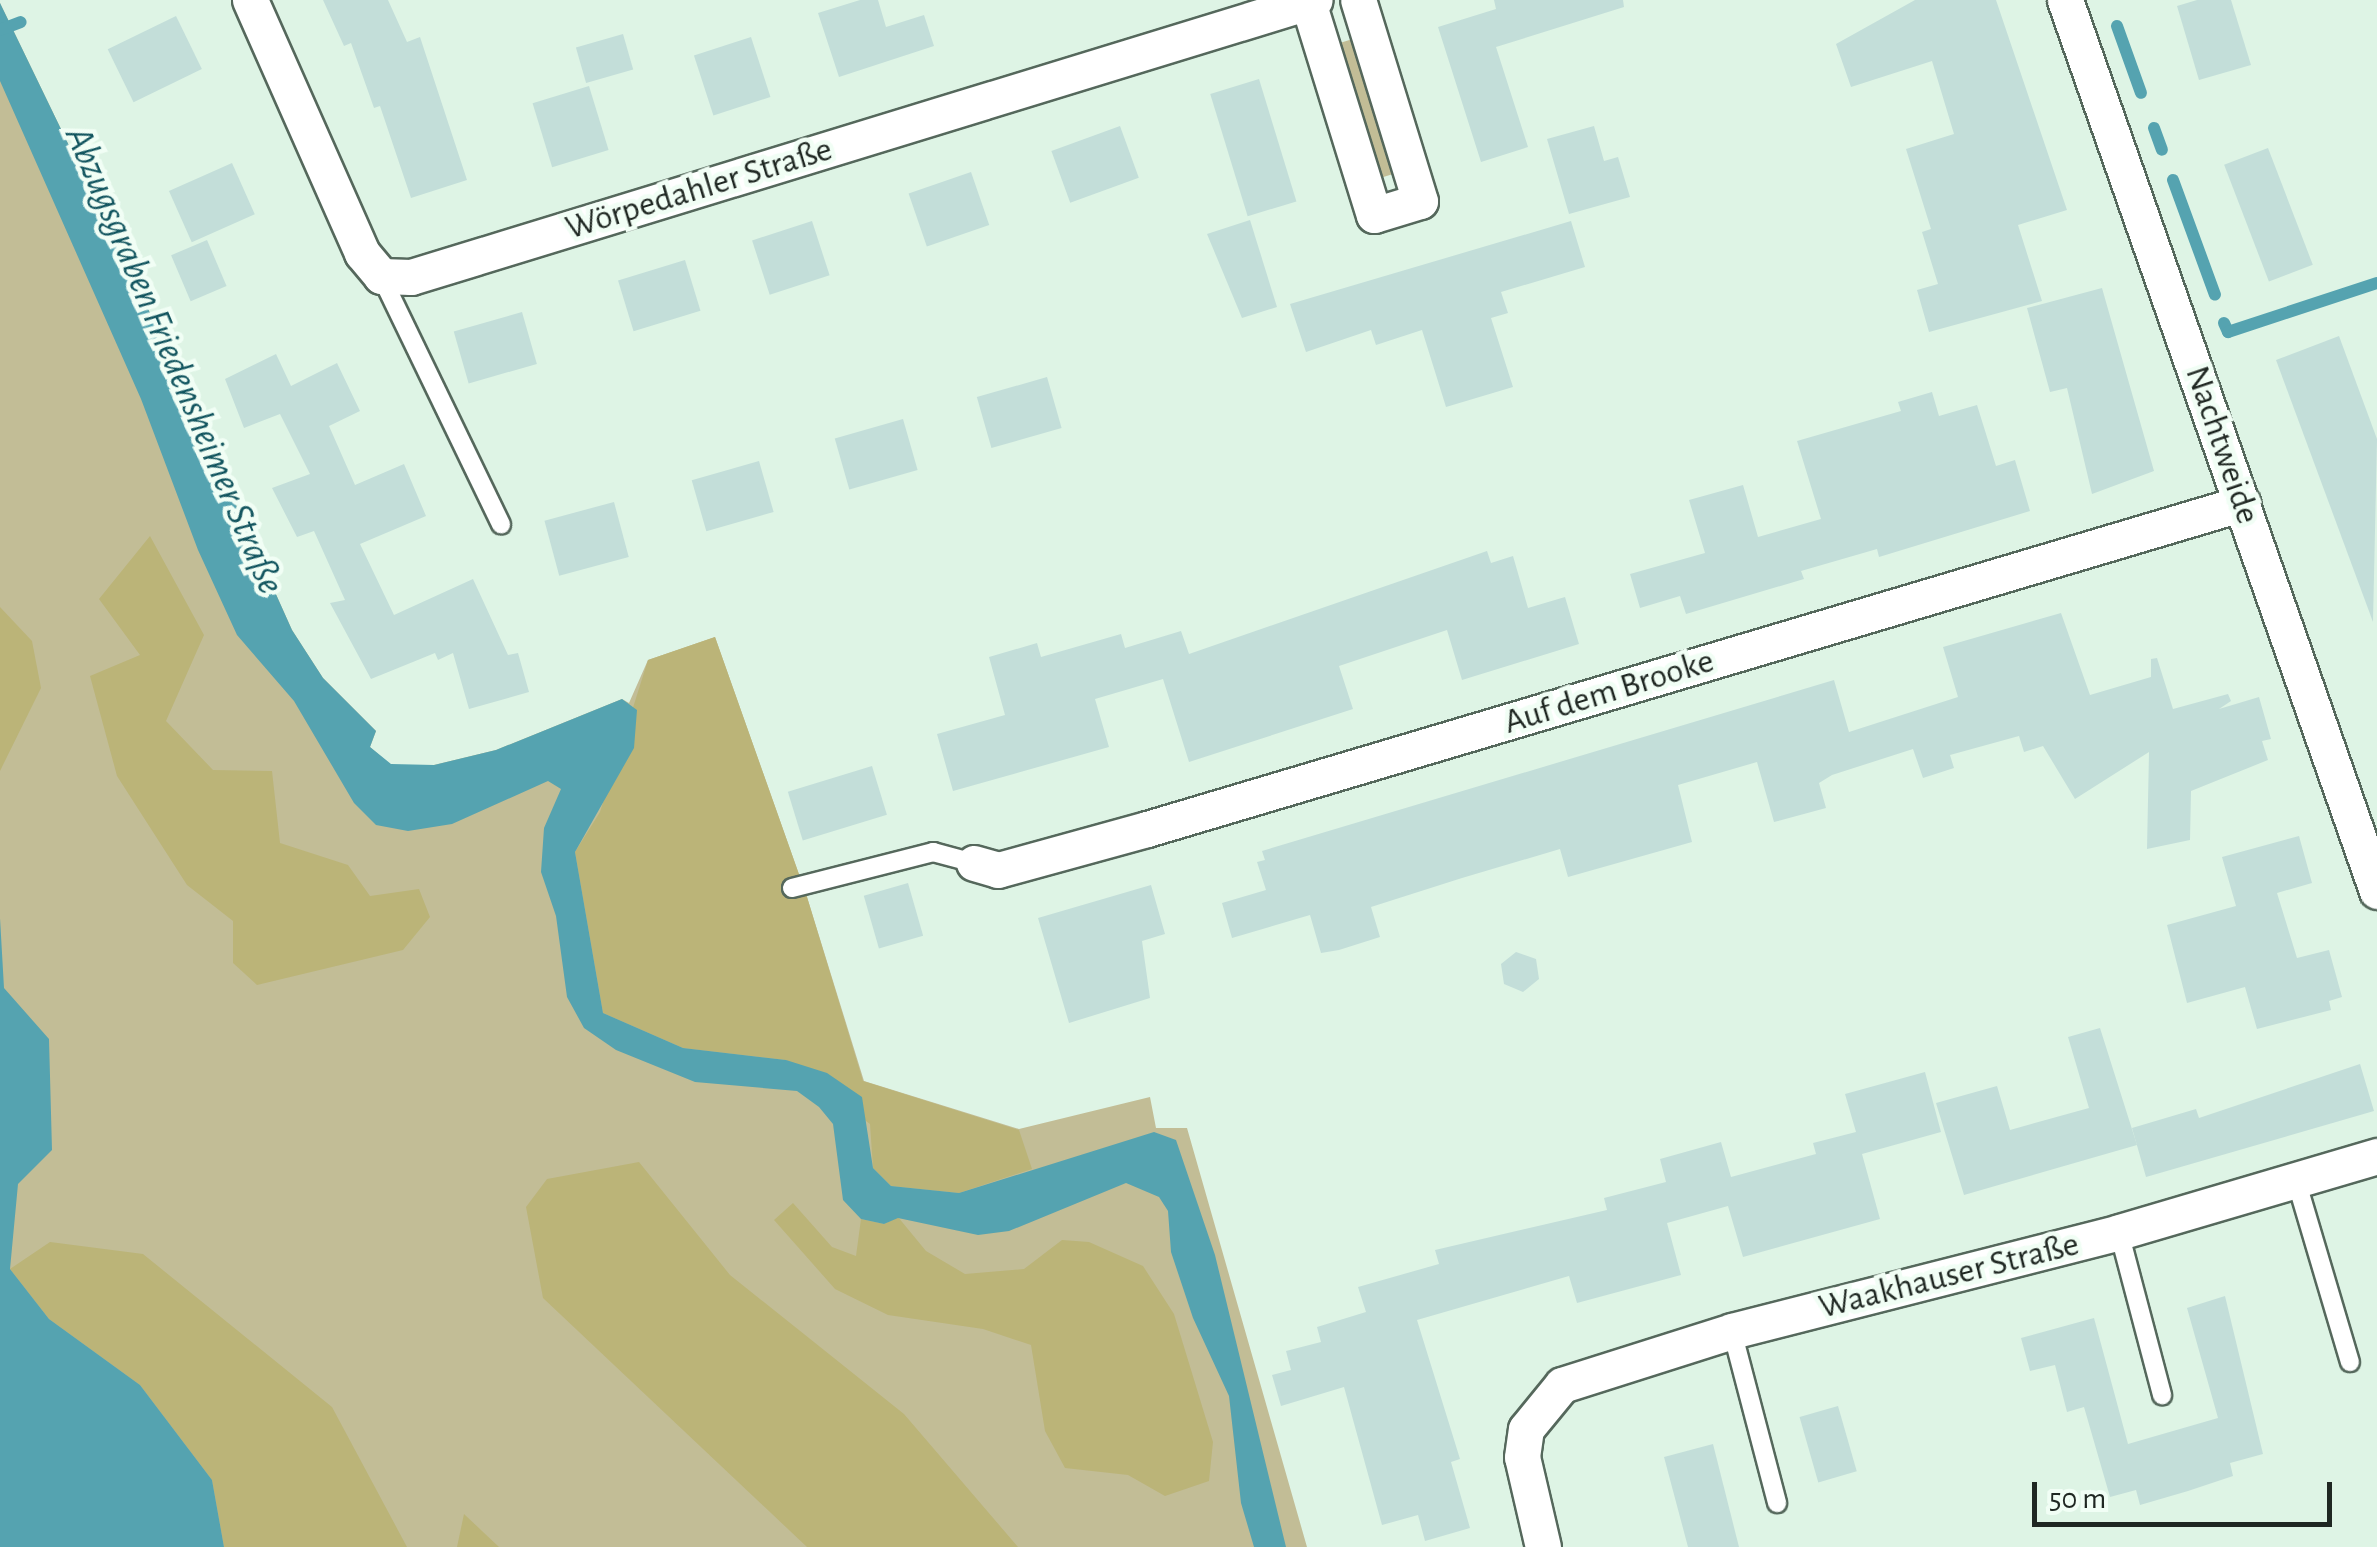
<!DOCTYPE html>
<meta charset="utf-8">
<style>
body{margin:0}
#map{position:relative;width:2377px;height:1547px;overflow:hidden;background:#def4e5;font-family:"Alegreya Sans",sans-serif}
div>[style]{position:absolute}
.green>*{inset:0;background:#c2bd96;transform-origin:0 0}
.forest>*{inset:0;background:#bbb478}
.water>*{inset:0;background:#55a3b0}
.stream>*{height:12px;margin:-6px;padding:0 6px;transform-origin:6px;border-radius:6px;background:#55a3b0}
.building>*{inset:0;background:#c3ded9;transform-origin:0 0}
.roads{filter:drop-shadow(2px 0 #55685c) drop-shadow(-2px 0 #55685c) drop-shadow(0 2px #55685c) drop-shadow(0 -2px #55685c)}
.service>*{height:18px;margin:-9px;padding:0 9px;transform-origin:9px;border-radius:9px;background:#fff}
.minor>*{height:35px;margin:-17.5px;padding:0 17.5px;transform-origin:17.5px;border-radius:17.5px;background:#fff}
span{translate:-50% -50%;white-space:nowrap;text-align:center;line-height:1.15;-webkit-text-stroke:9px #f1fef5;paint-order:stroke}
.street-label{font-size:35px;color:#1f2722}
.water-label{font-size:38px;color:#12555f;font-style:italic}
.scale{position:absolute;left:2032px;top:1482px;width:300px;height:45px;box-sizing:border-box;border:5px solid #1f2722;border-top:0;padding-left:12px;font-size:30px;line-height:35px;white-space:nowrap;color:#1f2722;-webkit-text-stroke:8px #f1fef5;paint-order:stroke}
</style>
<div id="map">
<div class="green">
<i style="clip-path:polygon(0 3px,150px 313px,292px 630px,323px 678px,376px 731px,370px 747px,391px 765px,434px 765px,496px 750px,622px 699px,629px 703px,648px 660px,715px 637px,807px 897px,864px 1081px,1019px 1129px,1150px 1097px,1156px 1128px,1187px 1128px,1307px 1547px,0 1547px)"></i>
<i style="left:1356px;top:38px;width:141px;height:17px;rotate:73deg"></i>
</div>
<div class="forest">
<i style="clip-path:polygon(150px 536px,204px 635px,166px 721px,213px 770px,272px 771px,280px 843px,348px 865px,370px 896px,419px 889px,430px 917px,403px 950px,257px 985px,233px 963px,233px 921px,187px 885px,117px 776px,90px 676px,140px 655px,99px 599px)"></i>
<i style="clip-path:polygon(0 607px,32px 641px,41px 688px,0 771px)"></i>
<i style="clip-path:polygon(715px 637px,807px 897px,863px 1081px,1019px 1130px,1032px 1169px,959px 1193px,891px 1186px,873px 1168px,870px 1124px,786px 1060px,683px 1048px,603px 1013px,575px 852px,600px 812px,648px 660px)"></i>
<i style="clip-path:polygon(639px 1162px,730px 1275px,904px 1414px,1018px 1547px,807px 1547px,543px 1298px,526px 1207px,547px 1179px)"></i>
<i style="clip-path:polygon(793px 1203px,832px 1247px,856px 1256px,861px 1219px,884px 1224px,898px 1217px,926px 1251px,965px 1274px,1024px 1269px,1062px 1240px,1089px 1242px,1143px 1266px,1174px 1314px,1213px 1442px,1209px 1481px,1165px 1496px,1128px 1475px,1065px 1468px,1045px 1431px,1031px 1345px,983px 1329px,888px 1315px,835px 1289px,774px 1220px)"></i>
<i style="clip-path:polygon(50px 1242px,143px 1254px,332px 1407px,407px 1547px,224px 1547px,212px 1480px,140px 1385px,49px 1319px,10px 1269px)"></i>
<i style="clip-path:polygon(464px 1514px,499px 1547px,457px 1547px)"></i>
</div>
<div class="water">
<i style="clip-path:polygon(0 3px,150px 313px,292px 630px,323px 678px,376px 731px,370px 747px,391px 764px,434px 765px,496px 750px,622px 699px,637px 710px,634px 748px,575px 852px,603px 1013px,683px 1048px,786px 1060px,827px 1073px,862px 1097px,873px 1168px,891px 1186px,959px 1193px,1154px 1132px,1176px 1140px,1215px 1255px,1286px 1547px,1254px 1547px,1241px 1503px,1229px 1396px,1193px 1318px,1171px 1252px,1168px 1211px,1159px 1197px,1126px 1183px,1009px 1231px,978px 1235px,898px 1218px,884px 1224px,861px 1219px,843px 1200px,833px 1124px,819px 1107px,797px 1091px,695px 1082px,616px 1050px,584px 1028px,567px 997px,556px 916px,541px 872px,544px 828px,561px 789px,548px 781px,452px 824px,408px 831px,376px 825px,354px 803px,294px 701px,237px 635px,198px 550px,141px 399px,0 81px)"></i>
<i style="clip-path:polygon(0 918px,4px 988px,49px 1039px,52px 1150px,18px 1184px,10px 1269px,49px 1319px,140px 1385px,212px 1480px,224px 1547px,0 1547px)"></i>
</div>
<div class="stream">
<i style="left:2117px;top:26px;width:71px;rotate:70.3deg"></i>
<i style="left:0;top:30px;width:22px;rotate:-21deg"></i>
<i style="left:2154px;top:128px;width:23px;rotate:70deg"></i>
<i style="left:2173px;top:180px;width:122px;rotate:69.9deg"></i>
<i style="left:2224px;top:323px;width:10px;rotate:66deg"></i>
<i style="left:2228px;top:332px;width:157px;rotate:-18.2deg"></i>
</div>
<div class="building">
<i style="clip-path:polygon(323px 0,388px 0,407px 42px,420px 37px,467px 180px,411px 198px,380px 106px,374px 108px,351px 43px,344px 46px)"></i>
<i style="clip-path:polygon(860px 0,878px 0,886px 27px,924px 15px,934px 46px,839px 77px,818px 13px)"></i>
<i style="clip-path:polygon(1494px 0,1623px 0,1624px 7px,1496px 47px,1528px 147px,1481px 162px,1438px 27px,1496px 9px)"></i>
<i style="clip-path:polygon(1915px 0,1996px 0,2067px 210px,2018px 225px,2042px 301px,1929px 332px,1917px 290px,1938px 284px,1922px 232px,1931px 229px,1906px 149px,1954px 134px,1932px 61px,1851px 87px,1836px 44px)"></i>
<i style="clip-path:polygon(2197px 0,2231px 0,2251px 65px,2199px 80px,2177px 6px)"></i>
<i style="left:176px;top:16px;width:59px;height:76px;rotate:64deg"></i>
<i style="left:623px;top:34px;width:37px;height:49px;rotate:74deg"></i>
<i style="left:751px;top:37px;width:63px;height:60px;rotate:72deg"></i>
<i style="left:1259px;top:79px;width:128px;height:51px;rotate:73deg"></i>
<i style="left:589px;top:86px;width:67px;height:59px;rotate:73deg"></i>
<i style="left:1120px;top:126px;width:55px;height:73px;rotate:70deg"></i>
<i style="clip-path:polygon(1594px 126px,1604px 161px,1618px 157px,1630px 197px,1569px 214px,1547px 139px)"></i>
<i style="left:2268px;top:148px;width:125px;height:47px;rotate:69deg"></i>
<i style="left:232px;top:163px;width:56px;height:69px;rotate:66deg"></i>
<i style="left:971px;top:172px;width:56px;height:66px;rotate:71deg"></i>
<i style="clip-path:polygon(1250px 220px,1277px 307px,1242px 318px,1207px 234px)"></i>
<i style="left:812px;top:221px;width:57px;height:63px;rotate:72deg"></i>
<i style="clip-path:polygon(1571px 221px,1585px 267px,1501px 292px,1508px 313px,1491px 318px,1513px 387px,1446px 407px,1422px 330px,1376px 345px,1371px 330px,1306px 352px,1290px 304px)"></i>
<i style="left:207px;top:240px;width:50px;height:39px;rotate:67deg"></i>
<i style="left:685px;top:260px;width:53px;height:70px;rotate:73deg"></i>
<i style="clip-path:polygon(2102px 288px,2154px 471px,2092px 494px,2067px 388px,2050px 392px,2027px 308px)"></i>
<i style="left:522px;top:312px;width:54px;height:71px;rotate:74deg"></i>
<i style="clip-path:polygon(2339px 336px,2377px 439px,2373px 622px,2276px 360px)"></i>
<i style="clip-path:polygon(276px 354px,291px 386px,337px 363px,360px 411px,329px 426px,355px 485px,404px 464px,426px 516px,360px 544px,394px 615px,473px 579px,508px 655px,518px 653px,529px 692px,469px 709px,453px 653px,438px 660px,435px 653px,371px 679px,330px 603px,345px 600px,314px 531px,297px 537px,272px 488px,310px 474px,280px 414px,244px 428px,225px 379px)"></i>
<i style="left:1047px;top:377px;width:53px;height:73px;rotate:74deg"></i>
<i style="clip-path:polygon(1932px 392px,1939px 416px,1977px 405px,1996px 466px,2015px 460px,2030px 511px,1879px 557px,1877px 549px,1801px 571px,1804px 579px,1686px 614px,1680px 596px,1640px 608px,1630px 574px,1705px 553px,1689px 500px,1743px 485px,1758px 537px,1821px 519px,1797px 441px,1901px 411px,1898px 402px)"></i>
<i style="left:903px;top:419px;width:53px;height:71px;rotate:74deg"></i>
<i style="left:759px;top:461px;width:53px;height:70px;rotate:74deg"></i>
<i style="left:614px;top:502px;width:57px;height:72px;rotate:75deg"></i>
<i style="clip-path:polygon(1487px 551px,1491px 563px,1513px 556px,1528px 608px,1565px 597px,1579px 644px,1462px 680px,1447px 630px,1339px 666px,1353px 709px,1189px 762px,1163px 679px,1095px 699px,1109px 747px,953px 791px,937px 734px,1005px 715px,989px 657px,1037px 643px,1041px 657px,1121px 634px,1125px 648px,1181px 631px,1189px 654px)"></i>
<i style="clip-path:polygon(2061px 613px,2090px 695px,2151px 677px,2151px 659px,2157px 658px,2173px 709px,2228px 694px,2231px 701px,2219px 709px,2259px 697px,2271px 739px,2262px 741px,2268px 760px,2191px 791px,2190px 840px,2147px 849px,2149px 752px,2075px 799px,2043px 746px,2024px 752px,2019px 736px,1950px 755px,1954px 768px,1923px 778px,1913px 749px,1832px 775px,1819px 783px,1826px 808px,1774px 822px,1757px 762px,1678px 785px,1692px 842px,1568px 877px,1560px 849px,1462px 878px,1371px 907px,1380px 937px,1339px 950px,1321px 953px,1310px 915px,1232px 938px,1222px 903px,1266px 890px,1257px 862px,1265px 860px,1262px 851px,1834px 680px,1849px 732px,1958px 697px,1943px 647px)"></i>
<i style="left:872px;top:766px;width:51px;height:88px;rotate:73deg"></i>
<i style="clip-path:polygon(2299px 836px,2312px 883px,2277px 893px,2297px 958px,2329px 950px,2342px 997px,2329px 1001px,2331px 1010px,2257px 1029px,2245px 987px,2187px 1003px,2167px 925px,2236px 906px,2222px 857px)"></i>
<i style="left:908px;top:883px;width:55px;height:46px;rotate:74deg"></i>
<i style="clip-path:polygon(1151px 885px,1165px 934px,1142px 941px,1150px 998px,1069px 1023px,1038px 918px)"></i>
<i style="clip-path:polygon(1516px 952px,1536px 959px,1539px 979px,1523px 992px,1504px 984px,1501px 964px)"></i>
<i style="clip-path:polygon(2100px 1028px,2137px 1145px,1964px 1195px,1936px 1103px,1997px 1086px,2010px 1130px,2089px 1108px,2068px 1037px)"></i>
<i style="clip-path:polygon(2360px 1064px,2374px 1111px,2146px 1177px,2132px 1128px,2196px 1109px,2199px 1118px)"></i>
<i style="clip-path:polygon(1925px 1072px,1941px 1132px,1862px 1154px,1880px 1219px,1743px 1257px,1728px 1206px,1667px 1223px,1681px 1275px,1577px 1303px,1569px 1276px,1417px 1320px,1460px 1459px,1451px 1462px,1470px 1528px,1425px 1541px,1418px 1515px,1382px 1525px,1344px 1387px,1281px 1406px,1272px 1375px,1291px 1370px,1286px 1351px,1321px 1342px,1317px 1327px,1366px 1312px,1358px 1287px,1439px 1264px,1435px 1250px,1607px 1210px,1604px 1198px,1666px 1182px,1660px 1159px,1721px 1142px,1731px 1177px,1816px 1154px,1813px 1143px,1856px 1132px,1845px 1094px)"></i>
<i style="clip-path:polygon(2225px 1296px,2263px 1454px,2230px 1463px,2233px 1476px,2188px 1491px,2140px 1505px,2136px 1490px,2110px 1497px,2084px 1407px,2067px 1412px,2055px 1365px,2030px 1371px,2021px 1338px,2094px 1318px,2128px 1444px,2218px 1418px,2187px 1308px)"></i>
<i style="left:1838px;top:1406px;width:68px;height:40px;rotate:74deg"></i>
<i style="clip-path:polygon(1713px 1444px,1739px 1547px,1688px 1547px,1664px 1457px)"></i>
</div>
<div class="roads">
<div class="service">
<i style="left:381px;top:276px;width:276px;rotate:64.2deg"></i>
<i style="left:792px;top:888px;width:146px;rotate:-14.3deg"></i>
<i style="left:933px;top:852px;width:42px;rotate:15deg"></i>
<i style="left:2296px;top:1180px;width:190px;rotate:73.5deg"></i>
<i style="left:2119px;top:1232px;width:169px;rotate:75.2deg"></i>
<i style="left:1732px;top:1331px;width:178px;rotate:75.3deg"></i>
</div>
<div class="minor">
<i style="left:250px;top:0;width:277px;rotate:66.1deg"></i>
<i style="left:362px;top:253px;width:30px;rotate:50deg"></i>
<i style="left:381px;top:276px;width:30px;rotate:2deg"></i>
<i style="left:411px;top:277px;width:945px;rotate:-17.04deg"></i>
<i style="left:2065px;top:0;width:944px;rotate:70.7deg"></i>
<i style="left:1308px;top:2px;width:223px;rotate:72.8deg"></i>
<i style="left:1374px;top:215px;width:48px;rotate:-16.9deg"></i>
<i style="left:1420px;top:201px;width:210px;rotate:-107.1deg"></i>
<i style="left:974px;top:863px;width:25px;rotate:16deg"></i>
<i style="left:998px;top:870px;width:155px;rotate:-15.4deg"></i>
<i style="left:1147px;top:829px;width:1143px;rotate:-16.56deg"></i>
<i style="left:1543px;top:1547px;width:92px;rotate:-103.1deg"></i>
<i style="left:1522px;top:1457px;width:28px;rotate:-82deg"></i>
<i style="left:1526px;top:1429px;width:57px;rotate:-50.7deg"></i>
<i style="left:1562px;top:1385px;width:178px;rotate:-17.6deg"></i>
<i style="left:1732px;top:1331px;width:399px;rotate:-14.3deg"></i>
<i style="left:2119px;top:1232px;width:269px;rotate:-16.4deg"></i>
</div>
</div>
<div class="street-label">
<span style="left:699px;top:189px;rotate:-17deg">Wörpedahler Straße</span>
<span style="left:2222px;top:445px;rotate:71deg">Nachtweide</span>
<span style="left:1609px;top:692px;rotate:-17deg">Auf dem Brooke</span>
<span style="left:1949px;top:1276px;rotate:-14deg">Waakhauser Straße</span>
</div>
<div class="water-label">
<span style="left:173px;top:361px;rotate:67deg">Abzugsgraben Friedensheimer Straße</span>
</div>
<div class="scale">50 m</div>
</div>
